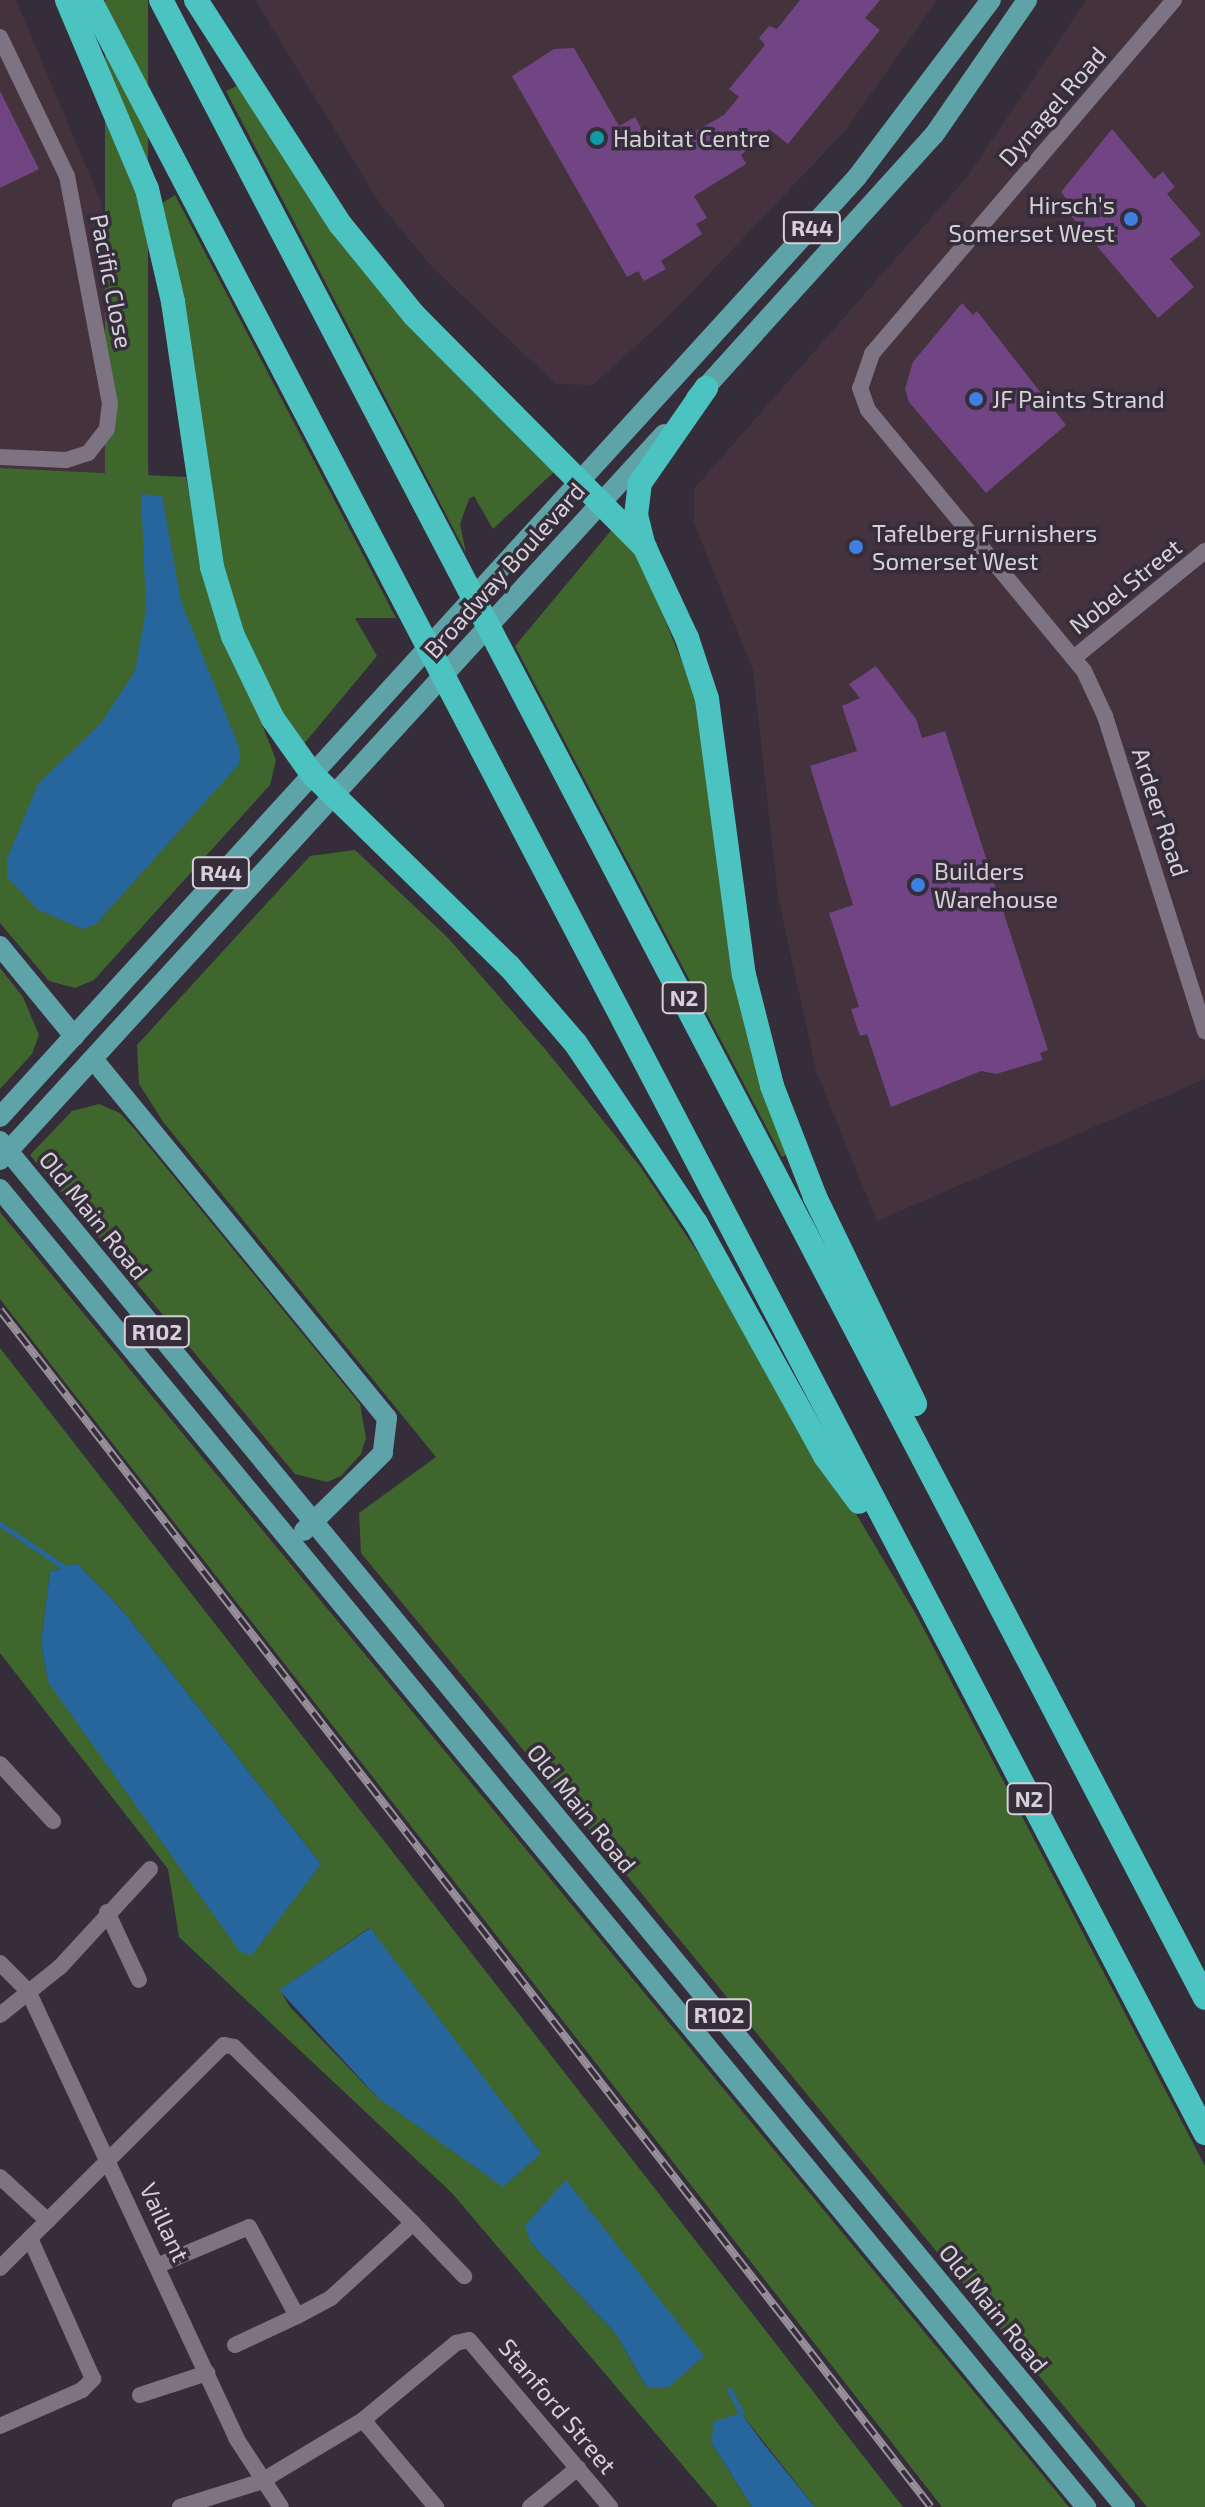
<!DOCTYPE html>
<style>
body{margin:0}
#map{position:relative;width:1205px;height:2507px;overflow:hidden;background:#362d3a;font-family:"Exo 2",sans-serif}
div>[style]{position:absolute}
.commercial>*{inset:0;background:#44333d}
.green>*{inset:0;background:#3f662c;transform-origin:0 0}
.water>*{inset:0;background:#27669c}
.stream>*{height:5px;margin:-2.5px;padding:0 2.5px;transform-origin:2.5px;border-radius:2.5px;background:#27669c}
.building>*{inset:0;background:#714583}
.minor>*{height:16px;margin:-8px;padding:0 8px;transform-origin:8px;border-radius:8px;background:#7d7382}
.primary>*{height:20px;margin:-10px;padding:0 10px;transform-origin:10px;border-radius:10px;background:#5ea3a8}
.motorway>*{height:24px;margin:-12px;padding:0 12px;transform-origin:12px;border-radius:12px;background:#4ac3c1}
.rail>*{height:8px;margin-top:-4px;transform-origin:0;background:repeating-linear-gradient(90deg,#362d3a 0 15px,#98919b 0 30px);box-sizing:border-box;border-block:2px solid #98919b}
.dots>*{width:22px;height:22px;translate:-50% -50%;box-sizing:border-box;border:4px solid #362d3a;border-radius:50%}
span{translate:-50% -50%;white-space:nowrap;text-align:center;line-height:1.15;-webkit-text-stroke:7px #362d3a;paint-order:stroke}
.shield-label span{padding:2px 6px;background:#362d3a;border:2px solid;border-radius:6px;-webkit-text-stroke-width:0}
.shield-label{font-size:22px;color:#d6d0d9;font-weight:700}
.street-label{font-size:24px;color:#d6d0d9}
.poi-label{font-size:24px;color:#d6d0d9}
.left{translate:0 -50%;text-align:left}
.right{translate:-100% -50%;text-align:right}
</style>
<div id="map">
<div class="commercial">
<i style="clip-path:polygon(0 0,16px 0,101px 202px,150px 475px,0 468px)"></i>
<i style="clip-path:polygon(255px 0,937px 0,844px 132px,672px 313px,593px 385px,556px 384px,432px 267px,381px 205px)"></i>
<i style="clip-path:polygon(1086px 0,1205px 0,1205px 1079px,877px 1221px,816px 1070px,778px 897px,753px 670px,694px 523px,694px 489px,968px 176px)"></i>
</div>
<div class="green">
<i style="left:105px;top:0;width:43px;height:685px"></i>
<i style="clip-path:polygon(239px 85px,557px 469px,493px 529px,474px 496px,469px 499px,460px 524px,466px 553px,226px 91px)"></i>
<i style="clip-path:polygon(175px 195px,396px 618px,355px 618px,377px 656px,303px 745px,262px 681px,222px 574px,159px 205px)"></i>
<i style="clip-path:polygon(0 468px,186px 477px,203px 575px,276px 760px,270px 785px,94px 980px,75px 988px,49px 981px,0 923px)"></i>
<i style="clip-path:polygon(614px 527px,640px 559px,694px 691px,787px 1154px,782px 1157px,515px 646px)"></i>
<i style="clip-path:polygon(355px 850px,448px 938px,545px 1049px,639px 1165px,717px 1281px,917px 1616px,1205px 2166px,1205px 2507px,1147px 2507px,361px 1553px,359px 1513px,436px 1457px,164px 1123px,139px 1084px,137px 1045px,310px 856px)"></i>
<i style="clip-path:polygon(0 968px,23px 997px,39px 1035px,32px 1054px,0 1089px)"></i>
<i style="clip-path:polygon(99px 1104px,120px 1113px,137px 1132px,360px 1404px,366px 1438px,361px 1454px,341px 1476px,327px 1482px,295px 1474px,30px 1155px,72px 1111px)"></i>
<i style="clip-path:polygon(0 1212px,642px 1990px,1069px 2507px,942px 2507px,0 1299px)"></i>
<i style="clip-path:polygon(evenodd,0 1348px,903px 2507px,815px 2507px,741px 2413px,712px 2444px,752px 2507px,718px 2507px,452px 2193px,179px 1937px,168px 1869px,0 1653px,0 1348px,77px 1563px,123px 1611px,321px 1864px,273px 1923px,48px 1682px,41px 1643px,50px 1572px,77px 1563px,0 1348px,369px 1928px,440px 2022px,541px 2153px,377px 2097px,290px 2007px,280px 1990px,369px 1928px,0 1348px,531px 2243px,627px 2263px,703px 2356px,647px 2388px,616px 2334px,531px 2243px)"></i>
</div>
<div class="water">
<i style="clip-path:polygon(141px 494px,162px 496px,181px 601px,240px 750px,239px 764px,96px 924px,83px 929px,38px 910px,7px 877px,7px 859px,38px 784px,101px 723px,135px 671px,146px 610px)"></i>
<i style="clip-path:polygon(77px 1563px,123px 1611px,321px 1864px,252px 1955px,240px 1952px,48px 1682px,41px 1643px,50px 1572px)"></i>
<i style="clip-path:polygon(370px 1928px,541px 2153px,503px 2187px,377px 2097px,279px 1990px)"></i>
<i style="clip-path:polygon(566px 2180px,704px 2356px,669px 2387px,647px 2388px,616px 2334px,531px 2243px,525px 2225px)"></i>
<i style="clip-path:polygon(741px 2413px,763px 2443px,815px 2507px,752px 2507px,712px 2444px,713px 2422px)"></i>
</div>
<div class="stream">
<i style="left:0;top:1524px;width:82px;rotate:34.1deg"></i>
<i style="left:729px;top:2389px;width:27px;rotate:63deg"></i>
</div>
<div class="building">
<i style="clip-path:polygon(800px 0,880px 0,865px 18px,880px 30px,788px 144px,769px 129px,741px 155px,746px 164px,694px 196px,707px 218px,696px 224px,702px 234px,661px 261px,666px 269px,644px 281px,638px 271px,627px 277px,512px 76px,554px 49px,574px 48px,619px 126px,635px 117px,650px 144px,666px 148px,724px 115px,739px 97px,729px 89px,765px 45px,759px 38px,769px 26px,777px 29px)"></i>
<i style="clip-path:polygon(0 91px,39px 169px,0 188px)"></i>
<i style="clip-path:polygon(1112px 129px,1154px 179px,1163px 172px,1175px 187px,1167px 194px,1201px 234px,1170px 259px,1194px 287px,1158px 318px,1062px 205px,1067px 200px,1061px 192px)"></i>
<i style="clip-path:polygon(962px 303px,973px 315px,977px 311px,1066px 425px,986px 493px,909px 402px,905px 389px,913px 362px)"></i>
<i style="clip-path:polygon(876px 666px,916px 719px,922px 738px,945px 731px,1048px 1050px,1040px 1053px,1043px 1060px,996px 1074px,981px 1071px,891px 1107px,867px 1034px,860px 1036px,851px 1009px,859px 1007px,829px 913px,853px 905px,810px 766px,857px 751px,842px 706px,860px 698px,849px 684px)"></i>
</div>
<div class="minor">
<i style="left:1174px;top:0;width:465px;rotate:130.5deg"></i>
<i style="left:872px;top:354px;width:36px;rotate:109deg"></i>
<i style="left:860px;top:388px;width:23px;rotate:70deg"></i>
<i style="left:868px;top:410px;width:339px;rotate:50.4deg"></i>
<i style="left:1084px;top:671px;width:50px;rotate:65deg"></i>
<i style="left:1105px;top:716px;width:331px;rotate:72.4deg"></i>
<i style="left:0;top:37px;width:154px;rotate:64.3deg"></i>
<i style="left:67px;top:176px;width:231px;rotate:79.3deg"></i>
<i style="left:110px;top:403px;width:26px;rotate:97deg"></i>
<i style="left:107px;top:429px;width:31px;rotate:128deg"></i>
<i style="left:88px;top:453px;width:23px;rotate:162deg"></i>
<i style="left:66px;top:460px;width:66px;rotate:-177.4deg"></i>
<i style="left:1075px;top:657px;width:168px;rotate:-39.2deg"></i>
<i style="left:0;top:1764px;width:78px;rotate:47.1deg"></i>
<i style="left:107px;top:1912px;width:75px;rotate:64.8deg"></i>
<i style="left:0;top:1963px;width:40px;rotate:45deg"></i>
<i style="left:28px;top:1991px;width:493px;rotate:65deg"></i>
<i style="left:236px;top:2438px;width:82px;rotate:56.9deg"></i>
<i style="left:0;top:2015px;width:77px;rotate:-38.7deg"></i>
<i style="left:60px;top:1967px;width:133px;rotate:-47.4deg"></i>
<i style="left:0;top:2177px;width:65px;rotate:42.5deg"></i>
<i style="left:413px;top:2223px;width:74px;rotate:46.1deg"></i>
<i style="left:0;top:2268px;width:316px;rotate:-44.9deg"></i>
<i style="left:224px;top:2045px;width:10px;rotate:11deg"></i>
<i style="left:234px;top:2047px;width:251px;rotate:44.5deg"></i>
<i style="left:413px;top:2223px;width:111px;rotate:137.6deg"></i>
<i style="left:331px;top:2298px;width:38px;rotate:152deg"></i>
<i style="left:297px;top:2316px;width:101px;rotate:-118.3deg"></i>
<i style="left:249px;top:2227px;width:98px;rotate:157.1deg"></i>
<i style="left:235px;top:2345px;width:68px;rotate:-25.1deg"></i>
<i style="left:140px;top:2395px;width:71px;rotate:-18.2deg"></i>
<i style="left:363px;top:2420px;width:114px;rotate:50deg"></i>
<i style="left:0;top:2426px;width:90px;rotate:-23.7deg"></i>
<i style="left:82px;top:2390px;width:16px;rotate:-45deg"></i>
<i style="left:93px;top:2379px;width:154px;rotate:-114.1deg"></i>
<i style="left:180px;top:2507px;width:84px;rotate:-17.4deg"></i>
<i style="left:260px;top:2482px;width:120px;rotate:-31deg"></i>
<i style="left:363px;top:2420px;width:121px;rotate:-39.6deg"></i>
<i style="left:456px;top:2343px;width:13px;rotate:-13deg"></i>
<i style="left:469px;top:2340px;width:219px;rotate:49.8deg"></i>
<i style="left:530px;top:2507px;width:62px;rotate:-39.1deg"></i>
</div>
<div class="primary">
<i style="left:696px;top:398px;width:355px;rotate:-47.9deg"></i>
<i style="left:934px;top:135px;width:164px;rotate:-55.4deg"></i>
<i style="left:0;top:946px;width:117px;rotate:50.6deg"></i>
<i style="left:93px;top:1059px;width:464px;rotate:50.7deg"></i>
<i style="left:387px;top:1418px;width:35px;rotate:97deg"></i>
<i style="left:383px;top:1453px;width:111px;rotate:135.4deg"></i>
<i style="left:0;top:1117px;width:1272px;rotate:-47.64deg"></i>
<i style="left:857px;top:177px;width:222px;rotate:-52.9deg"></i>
<i style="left:0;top:1141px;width:1770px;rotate:50.53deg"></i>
<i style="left:0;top:1160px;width:984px;rotate:-47.55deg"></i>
<i style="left:0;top:1189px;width:1708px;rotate:50.51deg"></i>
</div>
<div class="motorway">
<i style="left:67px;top:0;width:205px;rotate:67.1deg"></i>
<i style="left:147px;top:189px;width:116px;rotate:77deg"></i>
<i style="left:173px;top:302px;width:268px;rotate:81.6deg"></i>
<i style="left:212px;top:567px;width:72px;rotate:73.1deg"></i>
<i style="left:233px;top:636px;width:92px;rotate:64.3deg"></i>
<i style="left:273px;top:719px;width:67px;rotate:54.7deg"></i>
<i style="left:312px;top:774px;width:275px;rotate:44.3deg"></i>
<i style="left:509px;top:966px;width:103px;rotate:49.3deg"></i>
<i style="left:576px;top:1044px;width:216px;rotate:56.2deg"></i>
<i style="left:696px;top:1223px;width:266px;rotate:61deg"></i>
<i style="left:825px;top:1456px;width:57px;rotate:53.5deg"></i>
<i style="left:90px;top:0;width:2407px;rotate:62.4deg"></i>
<i style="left:161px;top:0;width:2254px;rotate:62.41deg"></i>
<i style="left:196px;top:0;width:266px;rotate:57.3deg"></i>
<i style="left:340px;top:224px;width:117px;rotate:50.9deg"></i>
<i style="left:414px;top:315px;width:328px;rotate:45.2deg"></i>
<i style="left:645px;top:548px;width:99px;rotate:65deg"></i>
<i style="left:687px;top:638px;width:64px;rotate:71.8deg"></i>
<i style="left:707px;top:699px;width:278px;rotate:82.4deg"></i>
<i style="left:744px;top:975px;width:114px;rotate:75.8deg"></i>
<i style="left:772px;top:1086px;width:119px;rotate:68.8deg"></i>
<i style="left:815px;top:1197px;width:230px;rotate:64.2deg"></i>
<i style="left:643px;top:543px;width:29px;rotate:-104deg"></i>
<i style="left:636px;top:515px;width:32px;rotate:-83deg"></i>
<i style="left:640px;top:483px;width:116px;rotate:-55.2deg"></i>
</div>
<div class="rail">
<i style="left:0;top:1310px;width:1516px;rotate:52.13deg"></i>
</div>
<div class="dots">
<i style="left:597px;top:138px;background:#0f9aa8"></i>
<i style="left:1131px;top:219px;background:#3f7fe0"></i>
<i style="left:976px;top:399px;background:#3f7fe0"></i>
<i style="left:856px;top:547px;background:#3f7fe0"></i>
<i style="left:918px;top:885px;background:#3f7fe0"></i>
</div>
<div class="shield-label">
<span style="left:812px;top:228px">R44</span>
<span style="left:221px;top:873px">R44</span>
<span style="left:684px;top:998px">N2</span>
<span style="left:157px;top:1332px">R102</span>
<span style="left:1029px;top:1799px">N2</span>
<span style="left:719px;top:2015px">R102</span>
</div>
<div class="street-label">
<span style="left:1052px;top:106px;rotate:-49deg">Dynagel Road</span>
<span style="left:112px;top:281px;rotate:79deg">Pacific Close</span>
<span style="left:504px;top:570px;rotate:-48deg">Broadway Boulevard</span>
<span style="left:1125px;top:586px;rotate:-39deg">Nobel Street</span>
<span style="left:1161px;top:812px;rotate:72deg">Ardeer Road</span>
<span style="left:94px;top:1215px;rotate:51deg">Old Main Road</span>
<span style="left:582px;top:1808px;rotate:51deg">Old Main Road</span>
<span style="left:165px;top:2222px;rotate:65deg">Vaillant</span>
<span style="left:994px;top:2308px;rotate:51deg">Old Main Road</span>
<span style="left:558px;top:2406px;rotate:50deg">Stanford Street</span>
</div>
<div class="poi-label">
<span class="left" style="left:613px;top:138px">Habitat Centre</span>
<span class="right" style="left:1115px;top:219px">Hirsch's<br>Somerset West</span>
<span class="left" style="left:992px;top:399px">JF Paints Strand</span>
<span class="left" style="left:872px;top:547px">Tafelberg Furnishers<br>Somerset West</span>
<span class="left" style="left:934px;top:885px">Builders<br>Warehouse</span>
</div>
</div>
